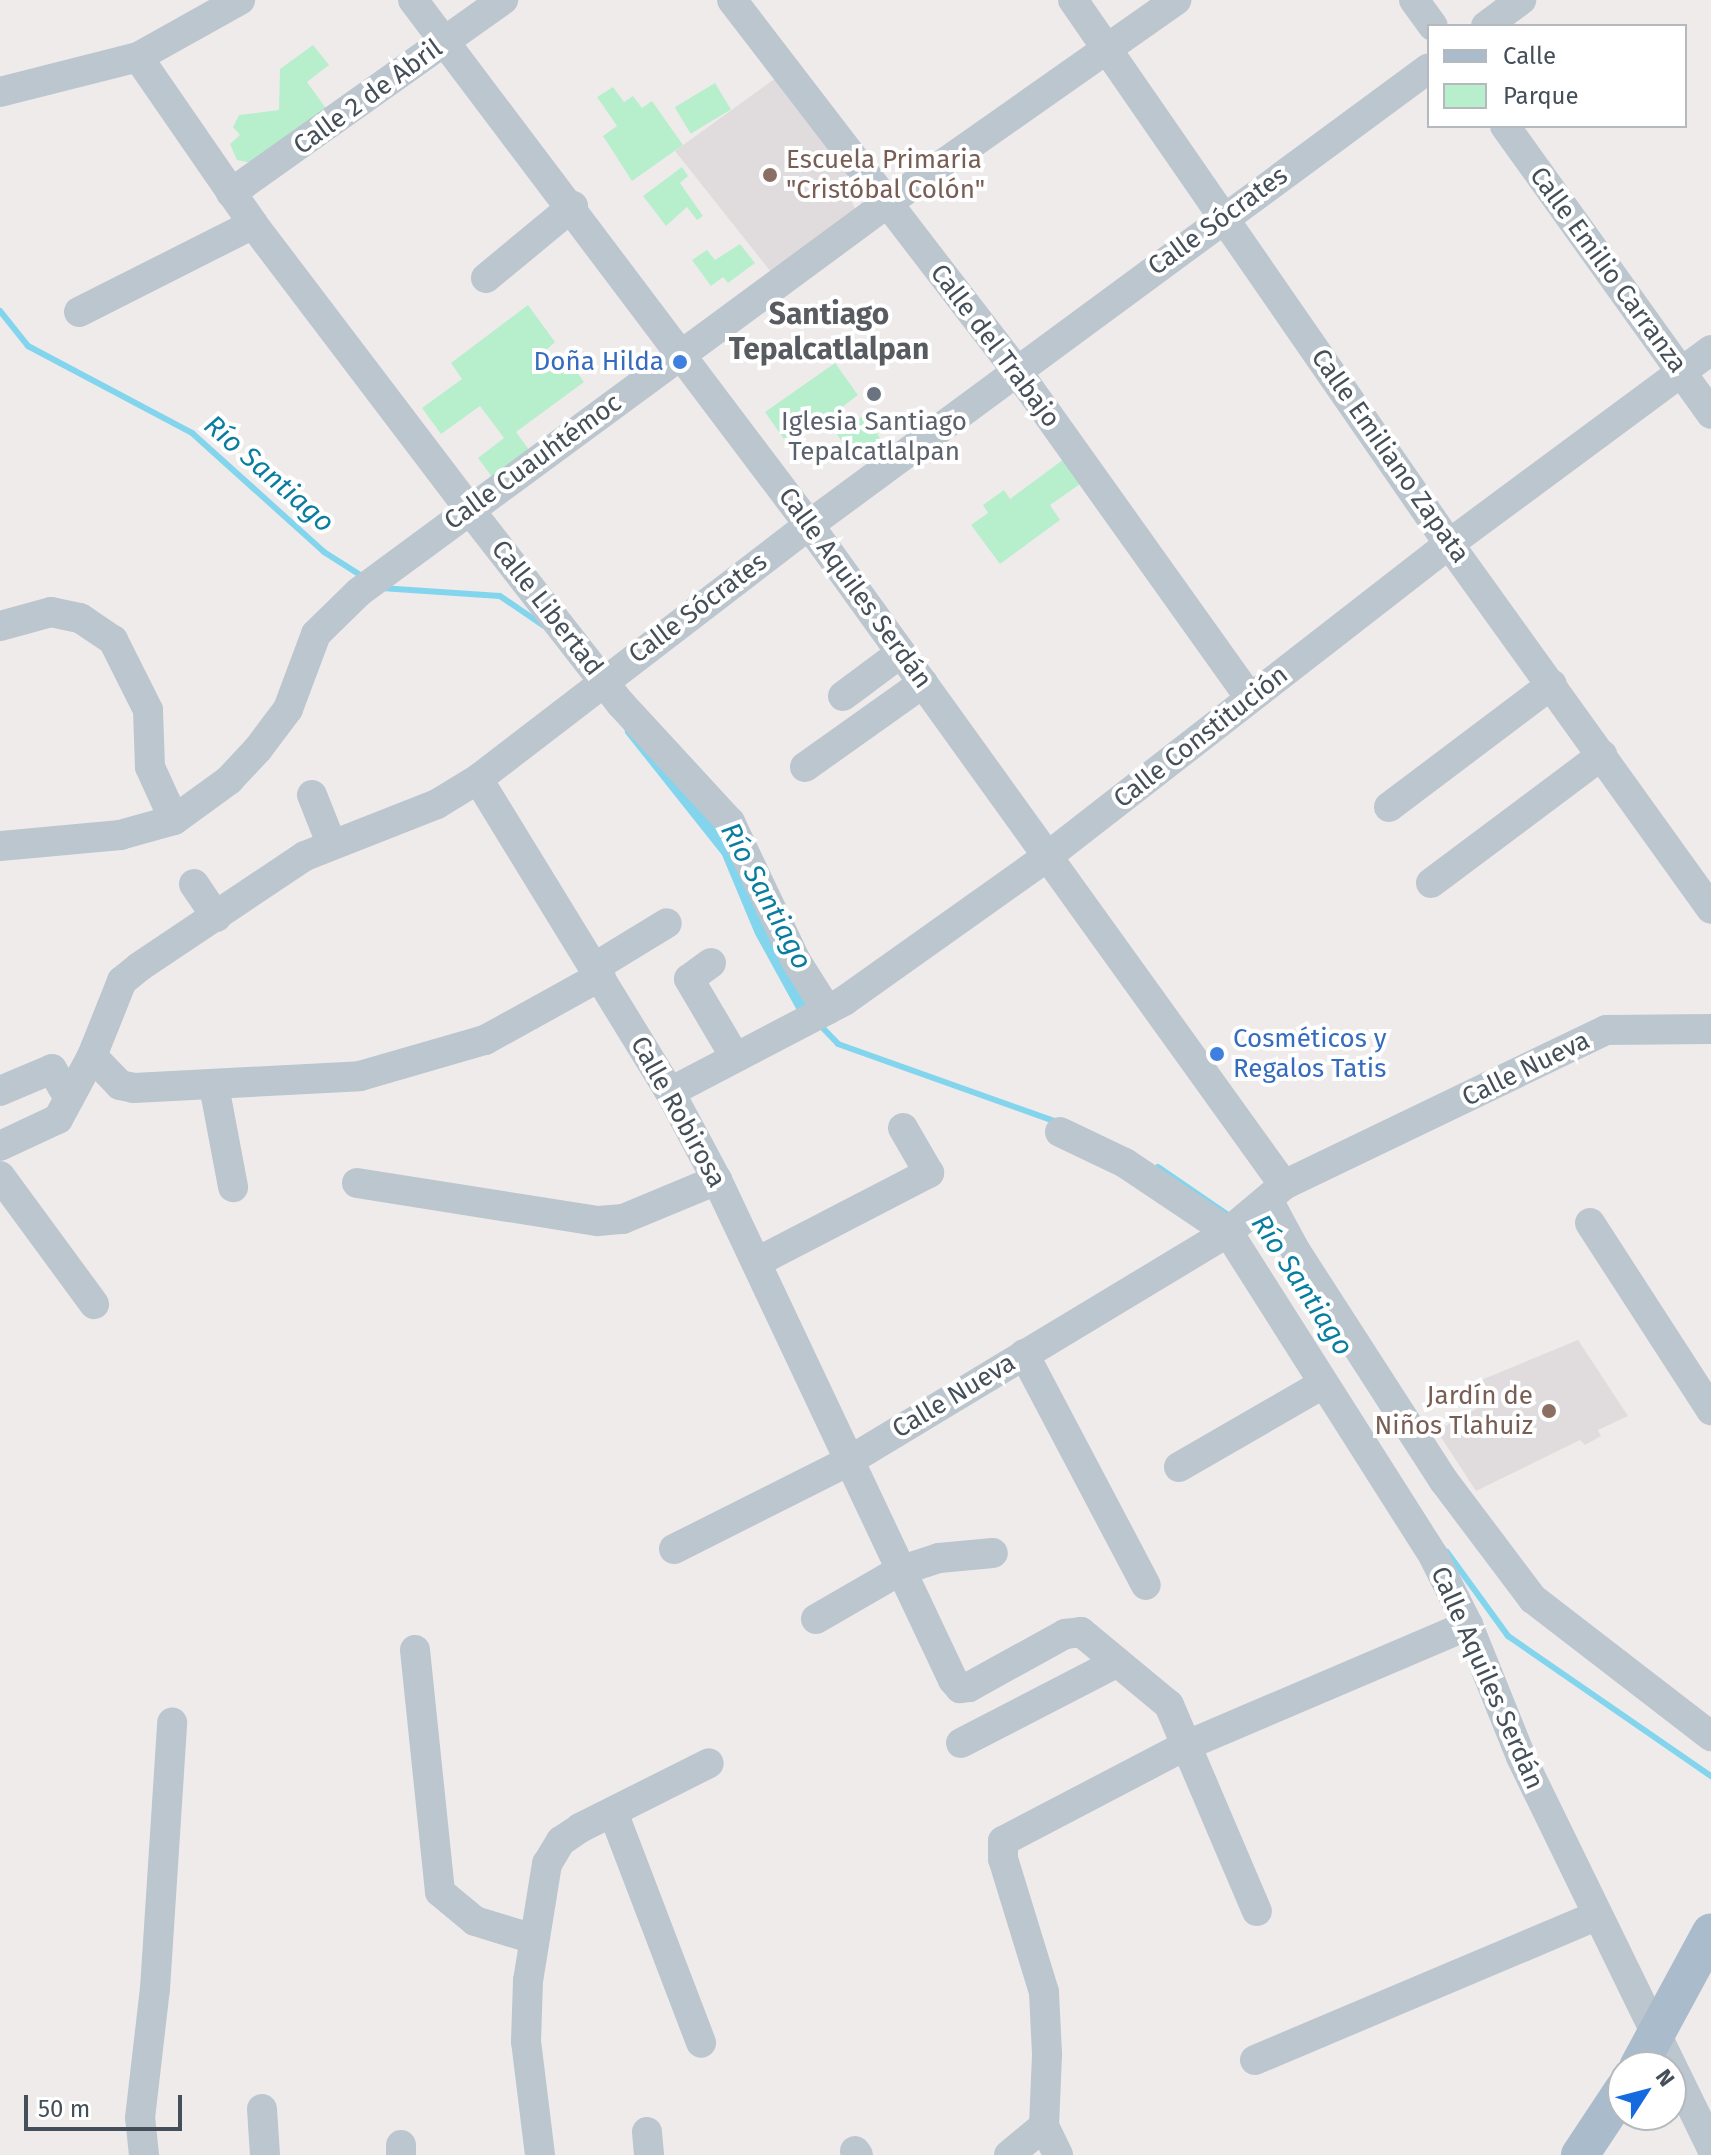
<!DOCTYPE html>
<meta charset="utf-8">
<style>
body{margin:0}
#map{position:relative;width:1711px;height:2155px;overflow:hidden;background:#efebeb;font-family:"Fira Sans",sans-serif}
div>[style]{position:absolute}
.education>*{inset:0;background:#e0dcdd}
.green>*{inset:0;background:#b7efcd;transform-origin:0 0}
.water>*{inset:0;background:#83d5ed}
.stream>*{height:6px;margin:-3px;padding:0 3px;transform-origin:3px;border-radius:3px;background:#83d5ed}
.minor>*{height:30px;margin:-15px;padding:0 15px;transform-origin:15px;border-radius:15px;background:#bcc6cf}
.major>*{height:38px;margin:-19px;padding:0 19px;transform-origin:19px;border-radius:19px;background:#abc}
.dots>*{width:22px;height:22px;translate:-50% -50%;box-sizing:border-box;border:4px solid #fff;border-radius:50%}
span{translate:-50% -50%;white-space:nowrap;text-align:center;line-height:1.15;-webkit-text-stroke:8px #fff;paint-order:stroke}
.street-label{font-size:26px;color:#444f59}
.education-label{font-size:26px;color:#785e54}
.left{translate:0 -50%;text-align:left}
.right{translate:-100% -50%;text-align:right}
.shop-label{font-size:26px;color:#366cbe}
.worship-label{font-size:26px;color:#5b616d}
.water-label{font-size:28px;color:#097d9f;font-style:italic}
.quarter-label{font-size:30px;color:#585c61;font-weight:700}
.legend{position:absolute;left:1427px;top:24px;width:260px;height:104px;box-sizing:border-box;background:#fff;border:2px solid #b4b9bd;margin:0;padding:10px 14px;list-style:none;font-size:24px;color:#444f59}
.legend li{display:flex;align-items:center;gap:16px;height:40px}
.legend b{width:40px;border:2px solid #b4b9bd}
.north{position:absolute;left:1607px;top:2051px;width:80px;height:80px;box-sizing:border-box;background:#fff;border:2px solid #b4b9bd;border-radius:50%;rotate:54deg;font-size:22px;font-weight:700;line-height:32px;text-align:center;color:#444f59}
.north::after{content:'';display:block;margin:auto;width:28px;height:36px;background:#156adf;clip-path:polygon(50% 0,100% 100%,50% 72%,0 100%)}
.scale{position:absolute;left:24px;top:2095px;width:158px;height:36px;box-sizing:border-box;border:4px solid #444f59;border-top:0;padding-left:10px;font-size:24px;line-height:28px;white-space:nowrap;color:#444f59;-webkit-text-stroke:6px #fff;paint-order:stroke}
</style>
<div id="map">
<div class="education">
<i style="clip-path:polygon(777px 77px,857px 186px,849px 197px,856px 210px,771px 272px,675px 151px)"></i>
<i style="clip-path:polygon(1578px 1340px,1628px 1416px,1598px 1430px,1601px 1436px,1585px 1445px,1580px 1440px,1476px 1491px,1437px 1431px,1481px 1406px,1474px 1383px)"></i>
</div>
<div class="green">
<i style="clip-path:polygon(313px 45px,329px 65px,307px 82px,330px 114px,256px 164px,237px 160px,230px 144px,240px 135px,233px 127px,239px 115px,279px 110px,280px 69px)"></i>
<i style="left:715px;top:83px;width:31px;height:47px;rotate:59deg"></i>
<i style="clip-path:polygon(613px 87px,624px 102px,633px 96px,642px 108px,652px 101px,683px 145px,632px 181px,603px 136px,617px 126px,597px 97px)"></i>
<i style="clip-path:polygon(682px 167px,688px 176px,680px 183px,703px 216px,697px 220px,687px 207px,666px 226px,643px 196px)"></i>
<i style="clip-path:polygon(740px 244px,755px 263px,728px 283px,723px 277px,711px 286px,692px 260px,707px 250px,715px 260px)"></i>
<i style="clip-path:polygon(528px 305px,555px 342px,546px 350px,561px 370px,571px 364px,584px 382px,516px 432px,532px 454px,495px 481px,478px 458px,504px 438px,480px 406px,441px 434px,422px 408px,462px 379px,451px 363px)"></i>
<i style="clip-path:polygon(835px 363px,858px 395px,841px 408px,852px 424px,864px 415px,880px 438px,853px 457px,826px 419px,788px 445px,765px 412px)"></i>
<i style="clip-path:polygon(1064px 459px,1083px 482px,1050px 505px,1060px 520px,1000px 564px,971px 525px,988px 513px,983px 505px,1004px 490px,1010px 499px)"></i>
</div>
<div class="water">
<i style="clip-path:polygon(623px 718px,729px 841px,816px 1009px,800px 1016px,755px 934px,722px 855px,625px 733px)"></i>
</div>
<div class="stream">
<i style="left:0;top:311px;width:45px;rotate:51.3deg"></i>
<i style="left:28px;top:346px;width:186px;rotate:27.9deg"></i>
<i style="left:192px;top:433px;width:178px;rotate:42deg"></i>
<i style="left:324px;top:552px;width:49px;rotate:32.4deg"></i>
<i style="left:381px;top:588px;width:119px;rotate:3.8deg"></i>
<i style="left:500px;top:596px;width:53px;rotate:34.3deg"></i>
<i style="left:818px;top:1023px;width:29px;rotate:46deg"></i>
<i style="left:838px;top:1044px;width:232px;rotate:19.6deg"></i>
<i style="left:1158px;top:1167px;width:88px;rotate:34.4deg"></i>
<i style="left:1447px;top:1552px;width:104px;rotate:54deg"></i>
<i style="left:1508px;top:1636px;width:247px;rotate:34.6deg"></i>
</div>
<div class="minor">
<i style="left:413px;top:0;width:658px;rotate:52.97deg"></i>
<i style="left:809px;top:525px;width:813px;rotate:54.26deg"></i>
<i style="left:732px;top:0;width:466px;rotate:52.5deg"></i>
<i style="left:1016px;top:370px;width:403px;rotate:54.5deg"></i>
<i style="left:1073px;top:0;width:661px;rotate:55.35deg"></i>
<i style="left:1449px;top:544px;width:449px;rotate:54.3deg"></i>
<i style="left:1414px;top:0;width:32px;rotate:54deg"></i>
<i style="left:1486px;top:26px;width:44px;rotate:-36.6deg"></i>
<i style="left:138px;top:57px;width:203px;rotate:55.4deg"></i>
<i style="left:253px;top:224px;width:358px;rotate:52.8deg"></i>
<i style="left:469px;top:509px;width:247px;rotate:52.1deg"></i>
<i style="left:621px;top:704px;width:161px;rotate:47.3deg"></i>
<i style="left:730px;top:822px;width:154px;rotate:64.6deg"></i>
<i style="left:796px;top:961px;width:58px;rotate:57.7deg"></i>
<i style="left:0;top:92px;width:142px;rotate:-14.2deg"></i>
<i style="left:138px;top:57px;width:117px;rotate:-29.2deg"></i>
<i style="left:1505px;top:126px;width:354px;rotate:54.4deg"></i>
<i style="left:231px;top:193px;width:334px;rotate:-35.4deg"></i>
<i style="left:486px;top:278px;width:113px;rotate:-39.6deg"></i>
<i style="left:79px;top:312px;width:195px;rotate:-26.8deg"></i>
<i style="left:0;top:626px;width:53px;rotate:-15.4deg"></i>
<i style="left:51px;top:612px;width:30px;rotate:12deg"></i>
<i style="left:80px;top:618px;width:40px;rotate:34deg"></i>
<i style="left:113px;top:640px;width:78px;rotate:63.4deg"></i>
<i style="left:148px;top:710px;width:57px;rotate:88deg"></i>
<i style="left:150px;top:767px;width:58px;rotate:65.6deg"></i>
<i style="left:843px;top:696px;width:72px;rotate:-36.6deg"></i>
<i style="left:805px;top:767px;width:145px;rotate:-35.4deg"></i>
<i style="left:478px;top:779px;width:367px;rotate:58.5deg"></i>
<i style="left:670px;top:1092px;width:100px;rotate:61.9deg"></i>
<i style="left:717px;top:1180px;width:553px;rotate:64.73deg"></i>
<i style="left:953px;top:1680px;width:11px;rotate:49deg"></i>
<i style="left:960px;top:1688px;width:9px;rotate:-6deg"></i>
<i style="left:969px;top:1687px;width:110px;rotate:-28.9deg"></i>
<i style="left:1065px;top:1634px;width:16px;rotate:-7deg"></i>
<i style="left:1081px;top:1632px;width:114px;rotate:39.7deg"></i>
<i style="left:1169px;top:1705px;width:224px;rotate:66.9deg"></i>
<i style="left:312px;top:795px;width:52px;rotate:68.4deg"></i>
<i style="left:1389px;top:807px;width:204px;rotate:-37deg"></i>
<i style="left:0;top:846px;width:121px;rotate:-5.2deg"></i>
<i style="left:120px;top:835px;width:56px;rotate:-15.5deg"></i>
<i style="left:174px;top:820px;width:68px;rotate:-36deg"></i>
<i style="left:229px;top:780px;width:42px;rotate:-46.9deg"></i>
<i style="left:258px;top:749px;width:50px;rotate:-53.1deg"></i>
<i style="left:288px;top:709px;width:80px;rotate:-69.5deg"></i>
<i style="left:316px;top:634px;width:60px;rotate:-44.3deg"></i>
<i style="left:359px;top:592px;width:654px;rotate:-36.36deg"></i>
<i style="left:886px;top:204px;width:355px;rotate:-35.1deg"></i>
<i style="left:1431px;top:883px;width:214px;rotate:-36.8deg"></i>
<i style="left:194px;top:884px;width:40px;rotate:56deg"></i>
<i style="left:711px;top:963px;width:27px;rotate:144deg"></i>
<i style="left:689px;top:979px;width:91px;rotate:59.5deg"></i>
<i style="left:595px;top:967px;width:84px;rotate:-31.4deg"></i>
<i style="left:1711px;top:1029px;width:105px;rotate:179.5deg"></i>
<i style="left:1606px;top:1030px;width:357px;rotate:154.3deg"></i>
<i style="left:1284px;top:1185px;width:73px;rotate:140deg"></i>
<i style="left:1228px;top:1232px;width:385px;rotate:57.6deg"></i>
<i style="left:1434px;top:1557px;width:76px;rotate:63.4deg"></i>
<i style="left:1468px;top:1625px;width:142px;rotate:68.1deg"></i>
<i style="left:1521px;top:1757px;width:434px;rotate:64deg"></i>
<i style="left:92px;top:1056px;width:40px;rotate:46deg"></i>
<i style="left:120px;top:1085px;width:14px;rotate:12deg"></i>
<i style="left:134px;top:1088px;width:226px;rotate:-3deg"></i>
<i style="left:360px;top:1076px;width:130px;rotate:-16.1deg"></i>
<i style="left:485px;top:1040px;width:132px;rotate:-28.9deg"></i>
<i style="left:214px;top:1086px;width:103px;rotate:79.3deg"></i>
<i style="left:0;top:1091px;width:56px;rotate:-22.9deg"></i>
<i style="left:52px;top:1069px;width:34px;rotate:60deg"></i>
<i style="left:670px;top:1092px;width:196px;rotate:-27.6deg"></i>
<i style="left:844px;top:1001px;width:250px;rotate:-35.4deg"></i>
<i style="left:1048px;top:856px;width:508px;rotate:-37.88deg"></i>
<i style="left:1449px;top:544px;width:326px;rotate:-36.5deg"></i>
<i style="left:0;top:1146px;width:64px;rotate:-25deg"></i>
<i style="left:58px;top:1119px;width:72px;rotate:-61.6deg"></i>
<i style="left:92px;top:1056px;width:81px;rotate:-68.2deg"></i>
<i style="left:122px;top:981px;width:22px;rotate:-39deg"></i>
<i style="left:139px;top:967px;width:200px;rotate:-33.8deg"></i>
<i style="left:305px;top:856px;width:142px;rotate:-21.5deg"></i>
<i style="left:437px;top:804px;width:48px;rotate:-31.4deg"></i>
<i style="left:478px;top:779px;width:417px;rotate:-37.5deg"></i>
<i style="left:809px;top:525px;width:770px;rotate:-36.39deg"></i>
<i style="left:0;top:1176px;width:159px;rotate:53.7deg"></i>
<i style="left:357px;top:1183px;width:244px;rotate:9deg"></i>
<i style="left:598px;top:1221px;width:25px;rotate:-5deg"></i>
<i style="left:623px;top:1219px;width:102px;rotate:-22.5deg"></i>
<i style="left:1268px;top:1200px;width:57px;rotate:61.6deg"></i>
<i style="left:1295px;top:1250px;width:275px;rotate:57.2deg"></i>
<i style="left:1444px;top:1481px;width:148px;rotate:53deg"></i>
<i style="left:1533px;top:1599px;width:225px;rotate:37.6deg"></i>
<i style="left:1590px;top:1223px;width:223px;rotate:57.1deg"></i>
<i style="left:757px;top:1262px;width:194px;rotate:-27.4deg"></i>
<i style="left:929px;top:1173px;width:52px;rotate:-120deg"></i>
<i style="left:1024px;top:1354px;width:261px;rotate:62.2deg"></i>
<i style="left:1179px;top:1467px;width:164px;rotate:-30deg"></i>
<i style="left:674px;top:1549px;width:194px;rotate:-26.7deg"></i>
<i style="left:847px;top:1462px;width:445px;rotate:-31.1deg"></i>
<i style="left:1228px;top:1232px;width:124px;rotate:-146.2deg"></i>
<i style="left:1125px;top:1163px;width:72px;rotate:-154.5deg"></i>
<i style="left:816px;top:1619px;width:96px;rotate:-30deg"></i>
<i style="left:899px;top:1571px;width:42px;rotate:-18deg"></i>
<i style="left:939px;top:1558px;width:54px;rotate:-5.3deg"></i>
<i style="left:415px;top:1650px;width:243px;rotate:84.1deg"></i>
<i style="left:440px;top:1892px;width:45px;rotate:39.6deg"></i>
<i style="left:475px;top:1921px;width:62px;rotate:17deg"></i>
<i style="left:961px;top:1743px;width:174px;rotate:-27.3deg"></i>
<i style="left:613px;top:1812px;width:247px;rotate:69.1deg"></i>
<i style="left:1255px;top:2060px;width:370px;rotate:-22.9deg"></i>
<i style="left:262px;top:2109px;width:46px;rotate:86.3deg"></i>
<i style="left:1044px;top:2126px;width:32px;rotate:64deg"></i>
<i style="left:647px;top:2132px;width:23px;rotate:85deg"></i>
<i style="left:401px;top:2145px;width:10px;rotate:90deg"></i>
<i style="left:855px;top:2151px;width:5px;rotate:53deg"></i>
<i style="left:144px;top:2155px;width:37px;rotate:-96deg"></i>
<i style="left:140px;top:2118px;width:130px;rotate:-83.4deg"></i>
<i style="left:155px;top:1989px;width:267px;rotate:-86.3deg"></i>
<i style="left:540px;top:2155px;width:115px;rotate:-97deg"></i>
<i style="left:526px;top:2041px;width:60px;rotate:-88.1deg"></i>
<i style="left:528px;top:1981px;width:119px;rotate:-80.8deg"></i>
<i style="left:547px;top:1864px;width:27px;rotate:-59deg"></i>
<i style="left:561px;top:1841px;width:23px;rotate:-34deg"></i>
<i style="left:580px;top:1828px;width:144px;rotate:-26.7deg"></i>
<i style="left:1009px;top:2155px;width:45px;rotate:-39.6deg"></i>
<i style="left:1044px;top:2126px;width:72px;rotate:-87.6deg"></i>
<i style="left:1047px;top:2054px;width:62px;rotate:-92.8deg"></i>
<i style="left:1044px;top:1992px;width:139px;rotate:-107.1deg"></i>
<i style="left:1003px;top:1859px;width:18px;rotate:-90deg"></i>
<i style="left:1003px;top:1841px;width:205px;rotate:-27.6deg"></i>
<i style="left:1185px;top:1746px;width:308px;rotate:-23.1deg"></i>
</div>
<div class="major">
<i style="left:1638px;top:2067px;width:153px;rotate:-61.6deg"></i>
<i style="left:1580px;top:2155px;width:78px;rotate:-56.5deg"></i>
</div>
<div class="dots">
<i style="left:770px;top:175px;background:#8d6e63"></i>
<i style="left:680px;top:362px;background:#3f7fe0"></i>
<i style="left:874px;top:394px;background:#6b7280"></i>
<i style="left:1217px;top:1054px;background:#3f7fe0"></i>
<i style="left:1549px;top:1411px;background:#8d6e63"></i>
</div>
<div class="street-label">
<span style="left:368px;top:97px;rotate:-36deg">Calle 2 de Abril</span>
<span style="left:1218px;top:221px;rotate:-36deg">Calle Sócrates</span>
<span style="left:1608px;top:270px;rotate:54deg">Calle Emilio Carranza</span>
<span style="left:995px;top:346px;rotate:53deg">Calle del Trabajo</span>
<span style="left:1390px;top:456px;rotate:55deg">Calle Emiliano Zapata</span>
<span style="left:533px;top:462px;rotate:-36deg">Calle Cuauhtémoc</span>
<span style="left:855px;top:588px;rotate:54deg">Calle Aquiles Serdán</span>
<span style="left:547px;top:608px;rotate:52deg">Calle Libertad</span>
<span style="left:698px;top:608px;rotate:-37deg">Calle Sócrates</span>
<span style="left:1201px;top:737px;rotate:-38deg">Calle Constitución</span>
<span style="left:1526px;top:1069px;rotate:-26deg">Calle Nueva</span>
<span style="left:678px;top:1112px;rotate:61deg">Calle Robirosa</span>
<span style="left:954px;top:1396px;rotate:-31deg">Calle Nueva</span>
<span style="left:1487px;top:1678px;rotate:66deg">Calle Aquiles Serdán</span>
</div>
<div class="education-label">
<span class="left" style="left:786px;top:175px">Escuela Primaria<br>"Cristóbal Colón"</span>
<span class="right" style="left:1533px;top:1411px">Jardín de<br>Niños Tlahuiz</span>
</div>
<div class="shop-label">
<span class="right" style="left:664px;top:362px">Doña Hilda</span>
<span class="left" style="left:1233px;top:1054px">Cosméticos y<br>Regalos Tatis</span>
</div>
<div class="worship-label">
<span style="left:874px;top:437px">Iglesia Santiago<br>Tepalcatlalpan</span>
</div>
<div class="water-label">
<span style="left:269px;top:474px;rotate:41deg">Río Santiago</span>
<span style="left:766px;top:896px;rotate:62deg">Río Santiago</span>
<span style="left:1302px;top:1285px;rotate:57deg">Río Santiago</span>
</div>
<div class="quarter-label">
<span style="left:829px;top:331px">Santiago<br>Tepalcatlalpan</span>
</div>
<ul class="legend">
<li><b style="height:10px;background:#abc"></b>Calle</li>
<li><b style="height:22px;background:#b7efcd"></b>Parque</li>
</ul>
<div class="north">N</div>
<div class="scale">50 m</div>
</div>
